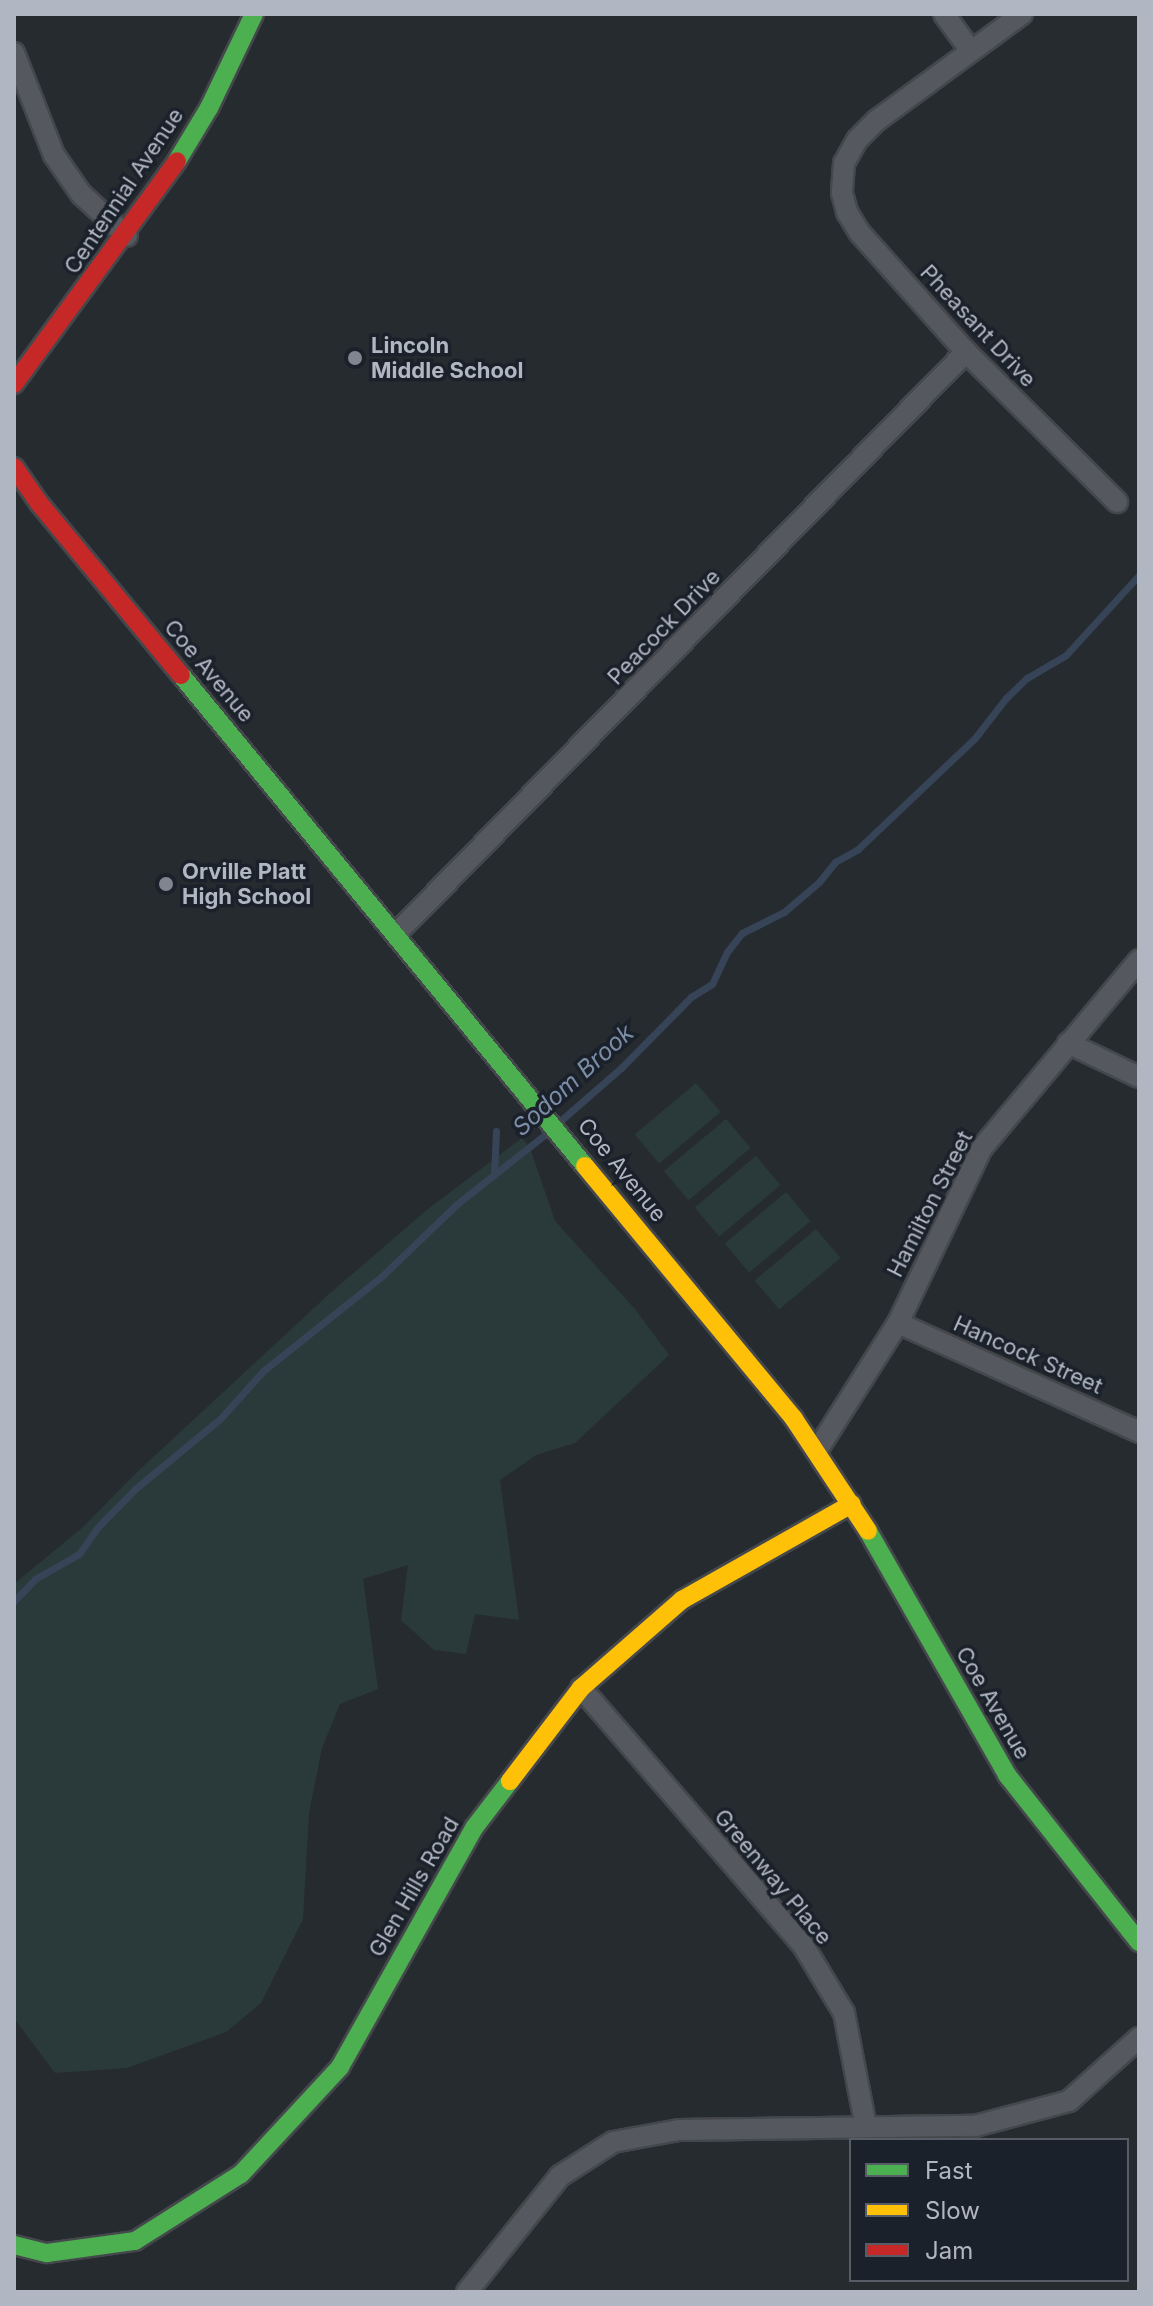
<!DOCTYPE html>
<style>
body{margin:0}
#map{position:relative;width:1153px;height:2306px;overflow:hidden;background:#262b30;font-family:Inter,sans-serif}
div>[style]{position:absolute}
.green>*{inset:0;background:#2a3a3a;transform-origin:0 0}
.stream>*{height:7px;margin:-3.5px;padding:0 3.5px;transform-origin:3.5px;border-radius:3.5px;background:#374458}
.roads{filter:drop-shadow(2px 0 #44474b) drop-shadow(-2px 0 #44474b) drop-shadow(0 2px #44474b) drop-shadow(0 -2px #44474b)}
.street>*{height:20px;margin:-10px;padding:0 10px;transform-origin:10px;border-radius:10px;background:#55595f}
.fast>*{height:18px;margin:-9px;padding:0 9px;transform-origin:9px;border-radius:9px;background:#4caf50}
.slow>*{height:18px;margin:-9px;padding:0 9px;transform-origin:9px;border-radius:9px;background:#ffc107}
.jam>*{height:18px;margin:-9px;padding:0 9px;transform-origin:9px;border-radius:9px;background:#c62828}
.dots>*{width:22px;height:22px;translate:-50% -50%;box-sizing:border-box;border:4px solid #1b212a;border-radius:50%}
span{translate:-50% -50%;white-space:nowrap;text-align:center;line-height:1.15;-webkit-text-stroke:7px #1b212a;paint-order:stroke}
.street-label{font-size:22px;color:#b0b6c2}
.poi-label{font-size:22px;color:#b0b6c2;font-weight:700}
.left{translate:0 -50%;text-align:left}
.water-label{font-size:24px;color:#7c8da7;font-style:italic}
.frame{position:absolute;inset:0;border:16px solid #b0b6c2;pointer-events:none}
.legend{position:absolute;left:849px;top:2138px;width:280px;height:144px;box-sizing:border-box;background:#1b212a;border:2px solid #575d67;margin:0;padding:10px 14px;list-style:none;font-size:24px;color:#b0b6c2}
.legend li{display:flex;align-items:center;gap:16px;height:40px}
.legend b{width:40px;border:2px solid #575d67}
</style>
<div id="map">
<div class="green">
<i style="left:696px;top:1083px;width:38px;height:80px;rotate:50deg"></i>
<i style="left:726px;top:1119px;width:38px;height:81px;rotate:50deg"></i>
<i style="clip-path:polygon(522px 1138px,530px 1148px,555px 1221px,635px 1309px,669px 1355px,575px 1443px,536px 1455px,500px 1480px,519px 1620px,475px 1614px,466px 1654px,434px 1650px,401px 1620px,408px 1565px,363px 1579px,378px 1689px,340px 1704px,322px 1748px,309px 1813px,303px 1919px,261px 2003px,226px 2032px,127px 2068px,55px 2073px,14px 2018px,14px 1584px,83px 1527px,134px 1475px,328px 1295px,428px 1209px)"></i>
<i style="left:756px;top:1156px;width:38px;height:80px;rotate:50deg"></i>
<i style="left:786px;top:1192px;width:38px;height:80px;rotate:50deg"></i>
<i style="left:816px;top:1229px;width:38px;height:80px;rotate:50deg"></i>
</div>
<div class="stream">
<i style="left:559px;top:1122px;width:82px;rotate:-41.1deg"></i>
<i style="left:621px;top:1068px;width:100px;rotate:-45.4deg"></i>
<i style="left:691px;top:997px;width:25px;rotate:-32deg"></i>
<i style="left:712px;top:984px;width:35px;rotate:-65deg"></i>
<i style="left:727px;top:952px;width:24px;rotate:-52deg"></i>
<i style="left:742px;top:933px;width:47px;rotate:-26.6deg"></i>
<i style="left:784px;top:912px;width:46px;rotate:-40.6deg"></i>
<i style="left:819px;top:882px;width:26px;rotate:-51deg"></i>
<i style="left:835px;top:862px;width:26px;rotate:-29deg"></i>
<i style="left:858px;top:849px;width:161px;rotate:-43.5deg"></i>
<i style="left:975px;top:738px;width:51px;rotate:-52.2deg"></i>
<i style="left:1006px;top:698px;width:29px;rotate:-44deg"></i>
<i style="left:1027px;top:678px;width:45px;rotate:-30.5deg"></i>
<i style="left:1066px;top:655px;width:108px;rotate:-47.6deg"></i>
<i style="left:494px;top:1175px;width:44px;rotate:-87.4deg"></i>
<i style="left:14px;top:1601px;width:30px;rotate:-46deg"></i>
<i style="left:35px;top:1579px;width:51px;rotate:-29.6deg"></i>
<i style="left:79px;top:1554px;width:32px;rotate:-55deg"></i>
<i style="left:97px;top:1528px;width:54px;rotate:-45.7deg"></i>
<i style="left:135px;top:1489px;width:110px;rotate:-39.5deg"></i>
<i style="left:220px;top:1419px;width:64px;rotate:-48.1deg"></i>
<i style="left:263px;top:1371px;width:152px;rotate:-38.6deg"></i>
<i style="left:382px;top:1276px;width:104px;rotate:-43.8deg"></i>
<i style="left:457px;top:1204px;width:115px;rotate:-38.3deg"></i>
</div>
<div class="roads">
<div class="street">
<i style="left:944px;top:14px;width:46px;rotate:53.9deg"></i>
<i style="left:1022px;top:14px;width:180px;rotate:143.8deg"></i>
<i style="left:877px;top:120px;width:28px;rotate:135deg"></i>
<i style="left:857px;top:140px;width:26px;rotate:119deg"></i>
<i style="left:844px;top:163px;width:30px;rotate:94deg"></i>
<i style="left:842px;top:193px;width:20px;rotate:75deg"></i>
<i style="left:847px;top:212px;width:23px;rotate:59deg"></i>
<i style="left:859px;top:232px;width:161px;rotate:48.3deg"></i>
<i style="left:966px;top:352px;width:213px;rotate:44.8deg"></i>
<i style="left:14px;top:53px;width:110px;rotate:68.6deg"></i>
<i style="left:54px;top:155px;width:47px;rotate:55.3deg"></i>
<i style="left:81px;top:194px;width:62px;rotate:42.4deg"></i>
<i style="left:396px;top:934px;width:815px;rotate:-45.6deg"></i>
<i style="left:1068px;top:1043px;width:79px;rotate:25.6deg"></i>
<i style="left:898px;top:1323px;width:265px;rotate:24.3deg"></i>
<i style="left:818px;top:1449px;width:149px;rotate:-57.6deg"></i>
<i style="left:898px;top:1323px;width:194px;rotate:-64.4deg"></i>
<i style="left:982px;top:1148px;width:245px;rotate:-50.1deg"></i>
<i style="left:581px;top:1688px;width:340px;rotate:49.2deg"></i>
<i style="left:803px;top:1945px;width:79px;rotate:58.9deg"></i>
<i style="left:844px;top:2013px;width:116px;rotate:79.1deg"></i>
<i style="left:467px;top:2292px;width:149px;rotate:-51.3deg"></i>
<i style="left:560px;top:2176px;width:63px;rotate:-32.7deg"></i>
<i style="left:613px;top:2142px;width:67px;rotate:-10.3deg"></i>
<i style="left:679px;top:2130px;width:296px;rotate:-0.8deg"></i>
<i style="left:975px;top:2126px;width:97px;rotate:-14.9deg"></i>
<i style="left:1069px;top:2101px;width:94px;rotate:-42deg"></i>
</div>
<div class="fast">
<i style="left:177px;top:161px;width:62px;rotate:-58.9deg"></i>
<i style="left:209px;top:108px;width:104px;rotate:-64.4deg"></i>
<i style="left:181px;top:675px;width:636px;rotate:50.55deg"></i>
<i style="left:868px;top:1531px;width:281px;rotate:60.3deg"></i>
<i style="left:1007px;top:1775px;width:213px;rotate:51.7deg"></i>
<i style="left:14px;top:2245px;width:34px;rotate:14deg"></i>
<i style="left:47px;top:2253px;width:89px;rotate:-7.8deg"></i>
<i style="left:135px;top:2241px;width:125px;rotate:-32.3deg"></i>
<i style="left:241px;top:2174px;width:146px;rotate:-47.2deg"></i>
<i style="left:340px;top:2067px;width:274px;rotate:-60.7deg"></i>
<i style="left:474px;top:1828px;width:59px;rotate:-52.5deg"></i>
</div>
<div class="slow">
<i style="left:585px;top:1166px;width:328px;rotate:50.4deg"></i>
<i style="left:794px;top:1419px;width:134px;rotate:56.5deg"></i>
<i style="left:510px;top:1781px;width:117px;rotate:-52.6deg"></i>
<i style="left:581px;top:1688px;width:134px;rotate:-41.1deg"></i>
<i style="left:682px;top:1600px;width:195px;rotate:-29.5deg"></i>
</div>
<div class="jam">
<i style="left:14px;top:384px;width:276px;rotate:-53.8deg"></i>
<i style="left:14px;top:467px;width:44px;rotate:55.2deg"></i>
<i style="left:39px;top:503px;width:223px;rotate:50.5deg"></i>
</div>
</div>
<div class="dots">
<i style="left:355px;top:358px;background:#80858f"></i>
<i style="left:166px;top:884px;background:#80858f"></i>
</div>
<div class="street-label">
<span style="left:124px;top:191px;rotate:-56deg">Centennial Avenue</span>
<span style="left:978px;top:326px;rotate:47deg">Pheasant Drive</span>
<span style="left:664px;top:627px;rotate:-46deg">Peacock Drive</span>
<span style="left:209px;top:671px;rotate:50deg">Coe Avenue</span>
<span style="left:622px;top:1170px;rotate:51deg">Coe Avenue</span>
<span style="left:930px;top:1204px;rotate:-63deg">Hamilton Street</span>
<span style="left:1028px;top:1355px;rotate:24deg">Hancock Street</span>
<span style="left:993px;top:1703px;rotate:60deg">Coe Avenue</span>
<span style="left:773px;top:1877px;rotate:50deg">Greenway Place</span>
<span style="left:414px;top:1887px;rotate:-60deg">Glen Hills Road</span>
</div>
<div class="poi-label">
<span class="left" style="left:371px;top:358px">Lincoln<br>Middle School</span>
<span class="left" style="left:182px;top:884px">Orville Platt<br>High School</span>
</div>
<div class="water-label">
<span style="left:573px;top:1080px;rotate:-42deg">Sodom Brook</span>
</div>
<div class="frame"></div>
<ul class="legend">
<li><b style="height:10px;background:#4caf50"></b>Fast</li>
<li><b style="height:10px;background:#ffc107"></b>Slow</li>
<li><b style="height:10px;background:#c62828"></b>Jam</li>
</ul>
</div>
